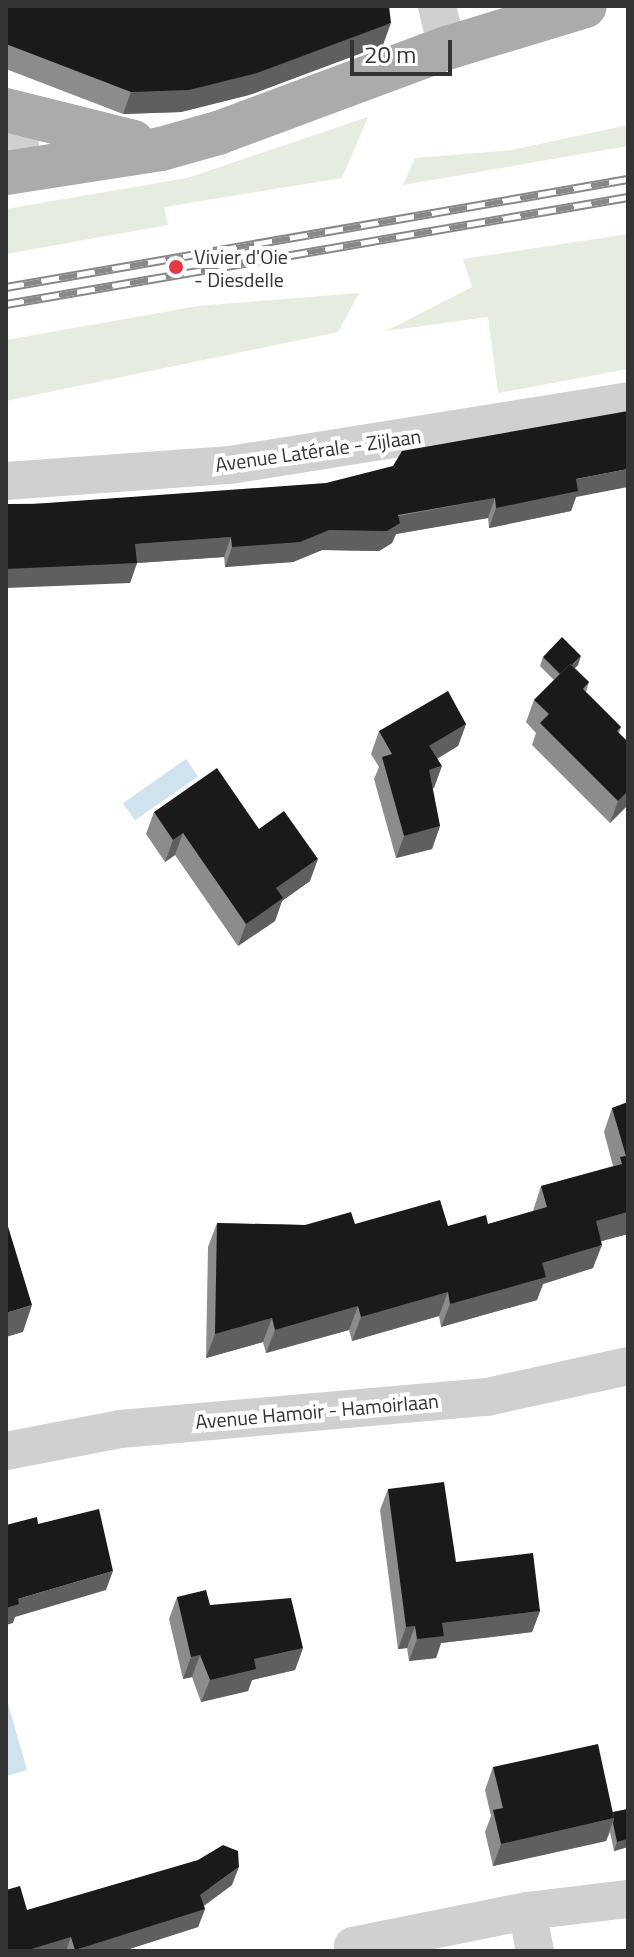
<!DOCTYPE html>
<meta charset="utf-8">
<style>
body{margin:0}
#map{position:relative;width:634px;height:1957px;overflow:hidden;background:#fff;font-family:"Titillium Web",sans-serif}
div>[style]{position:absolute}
.green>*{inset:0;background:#e6ecdf}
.water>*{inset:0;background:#cfe2ee;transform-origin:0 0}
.minor>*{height:38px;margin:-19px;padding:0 19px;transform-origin:19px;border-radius:19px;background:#d0d0d0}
.major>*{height:44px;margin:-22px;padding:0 22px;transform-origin:22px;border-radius:22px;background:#ababab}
.rail>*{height:9px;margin-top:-4.5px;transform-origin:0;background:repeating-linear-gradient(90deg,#fff 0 18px,#888 0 36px);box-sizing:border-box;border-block:2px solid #888}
.wall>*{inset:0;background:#8c8c8c}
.shaded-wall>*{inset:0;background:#5f5f5f}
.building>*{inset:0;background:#1a1a1a}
.dots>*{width:22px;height:22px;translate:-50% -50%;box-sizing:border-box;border:4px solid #fff;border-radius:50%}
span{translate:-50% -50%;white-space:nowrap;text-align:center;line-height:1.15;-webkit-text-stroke:8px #fff;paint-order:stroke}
.poi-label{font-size:20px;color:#333}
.left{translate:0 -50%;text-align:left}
.street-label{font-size:20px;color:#333}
.frame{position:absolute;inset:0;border:8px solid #333;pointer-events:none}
.scale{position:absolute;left:350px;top:40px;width:102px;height:36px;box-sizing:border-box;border:4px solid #333;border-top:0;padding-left:10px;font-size:24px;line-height:28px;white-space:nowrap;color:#333;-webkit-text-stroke:6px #fff;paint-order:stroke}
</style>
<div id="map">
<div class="green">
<i style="clip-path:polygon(368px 117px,342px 178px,164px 207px,168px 225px,6px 254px,6px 209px,187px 178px)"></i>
<i style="clip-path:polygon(628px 125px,628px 146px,403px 185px,415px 158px,512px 150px)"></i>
<i style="clip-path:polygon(628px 234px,628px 369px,498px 393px,488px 317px,386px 331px,472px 287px,463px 259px)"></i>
<i style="clip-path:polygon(359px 293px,338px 332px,6px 401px,6px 340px,198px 306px)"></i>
</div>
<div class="water">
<i style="left:186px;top:759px;width:21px;height:77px;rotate:55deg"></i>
<i style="clip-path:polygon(6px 1696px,27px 1770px,6px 1776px)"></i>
</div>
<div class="minor">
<i style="left:437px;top:6px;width:43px;rotate:76.6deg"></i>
<i style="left:8px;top:173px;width:28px;rotate:-64deg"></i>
<i style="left:20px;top:148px;width:19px;rotate:-93deg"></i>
<i style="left:19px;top:129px;width:20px;rotate:-117deg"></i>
<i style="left:6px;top:481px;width:225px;rotate:-4.1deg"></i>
<i style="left:230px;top:465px;width:403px;rotate:-9.1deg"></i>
<i style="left:6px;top:1451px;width:116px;rotate:-10.9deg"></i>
<i style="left:120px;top:1429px;width:368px;rotate:-5deg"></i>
<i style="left:487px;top:1397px;width:144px;rotate:-12.4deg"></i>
<i style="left:527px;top:1911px;width:41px;rotate:78.7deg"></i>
<i style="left:354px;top:1951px;width:5px;rotate:-101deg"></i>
<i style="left:353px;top:1946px;width:177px;rotate:-11.4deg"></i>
<i style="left:527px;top:1911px;width:102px;rotate:-6.8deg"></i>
</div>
<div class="major">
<i style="left:6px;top:110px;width:131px;rotate:14.1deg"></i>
<i style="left:6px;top:173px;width:157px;rotate:-8.8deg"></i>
<i style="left:161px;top:149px;width:59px;rotate:-15.7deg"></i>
<i style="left:218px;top:133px;width:244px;rotate:-20.4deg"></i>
<i style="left:447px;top:48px;width:144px;rotate:-16.9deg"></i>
</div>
<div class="rail">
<i style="left:6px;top:287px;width:631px;rotate:-9.85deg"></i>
<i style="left:6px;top:304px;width:631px;rotate:-9.76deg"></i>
</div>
<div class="wall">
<i style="clip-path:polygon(6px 6px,383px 45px,249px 95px,181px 112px,123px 114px,6px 69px)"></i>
<i style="clip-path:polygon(576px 497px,571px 511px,489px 528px,488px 518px,396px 534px,392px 543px,379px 551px,322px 550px,293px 562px,225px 567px,224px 557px,137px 563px,130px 583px,6px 504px)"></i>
<i style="clip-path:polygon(543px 657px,578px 665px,575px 668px,589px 682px,586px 692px,621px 727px,619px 733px,628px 742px,628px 805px,610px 823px,532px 745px,536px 733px,526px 722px,534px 700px,554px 680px,540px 666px)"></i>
<i style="clip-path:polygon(466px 724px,458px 746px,437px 759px,433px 789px,440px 826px,432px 849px,396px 858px,374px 779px,379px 767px,371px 754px,379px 731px)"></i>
<i style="clip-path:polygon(154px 812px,259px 829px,310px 881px,282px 901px,275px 921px,238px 946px,175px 855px,165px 862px,146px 834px)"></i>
<i style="clip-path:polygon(628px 1102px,628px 1234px,601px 1241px,593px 1268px,543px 1284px,537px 1300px,441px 1327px,439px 1316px,352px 1341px,349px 1330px,266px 1353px,263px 1342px,206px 1358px,208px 1247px,217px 1223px,305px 1225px,355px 1224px,448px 1226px,488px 1224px,533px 1211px,541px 1186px,613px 1166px,604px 1132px,612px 1108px)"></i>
<i style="clip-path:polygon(388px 1489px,456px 1562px,540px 1611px,532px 1632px,441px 1643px,436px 1658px,409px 1661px,407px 1648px,398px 1649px,380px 1510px)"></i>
<i style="clip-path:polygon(177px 1597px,210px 1605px,303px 1648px,295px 1670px,252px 1680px,248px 1691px,201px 1702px,192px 1677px,183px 1679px,169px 1619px)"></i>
<i style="clip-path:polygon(493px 1767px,613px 1812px,628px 1809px,628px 1847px,614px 1851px,610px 1832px,606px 1841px,493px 1866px,485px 1832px,491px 1816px,485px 1790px)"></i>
<i style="clip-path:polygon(232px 1885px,204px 1906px,205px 1909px,198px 1927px,123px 1951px,6px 1951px,27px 1910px)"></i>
</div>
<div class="shaded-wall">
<i style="clip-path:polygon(391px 23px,383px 45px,249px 95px,181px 112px,123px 114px,131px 92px)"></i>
<i style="clip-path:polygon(628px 469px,628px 487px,576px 497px,571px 511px,489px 528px,496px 508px,576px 479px)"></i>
<i style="clip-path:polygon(495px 498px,488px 518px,396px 534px,392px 543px,379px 551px,322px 550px,293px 562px,225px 567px,232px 547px)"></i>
<i style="clip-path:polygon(231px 537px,224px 557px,137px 563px,130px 583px,6px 588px,6px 569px,135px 544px)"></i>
<i style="clip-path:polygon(581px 656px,578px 665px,558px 684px,562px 676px)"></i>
<i style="clip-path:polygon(466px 724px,458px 746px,421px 768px,429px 746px)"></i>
<i style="clip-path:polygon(442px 766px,434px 788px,421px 792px,429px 770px)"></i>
<i style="clip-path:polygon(628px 791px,628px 805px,610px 823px,618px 801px)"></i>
<i style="clip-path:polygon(440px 826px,432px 849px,396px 858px,404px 836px)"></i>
<i style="clip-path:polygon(183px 833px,175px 855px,165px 862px,173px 840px)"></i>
<i style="clip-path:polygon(318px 859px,310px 881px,282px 901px,275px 921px,238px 946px,246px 924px,276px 888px)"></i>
<i style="clip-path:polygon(628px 1212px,628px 1234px,587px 1245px,596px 1221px)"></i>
<i style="clip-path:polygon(602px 1245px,593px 1268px,543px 1284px,537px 1300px,441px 1327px,450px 1304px,542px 1263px)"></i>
<i style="clip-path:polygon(448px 1292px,439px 1316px,352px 1341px,361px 1317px)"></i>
<i style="clip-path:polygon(32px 1305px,23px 1332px,6px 1337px,6px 1313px)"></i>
<i style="clip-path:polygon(358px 1306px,349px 1330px,266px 1353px,275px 1330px)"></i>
<i style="clip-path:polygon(272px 1318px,263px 1342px,206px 1358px,215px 1334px)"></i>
<i style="clip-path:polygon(113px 1571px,106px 1590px,15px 1617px,13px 1623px,6px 1625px,6px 1608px,18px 1599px)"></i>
<i style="clip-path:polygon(540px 1611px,532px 1632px,441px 1643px,436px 1658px,409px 1661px,417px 1639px,442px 1623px)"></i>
<i style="clip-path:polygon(415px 1626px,407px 1648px,398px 1649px,406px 1627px)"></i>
<i style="clip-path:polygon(303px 1648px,295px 1670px,252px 1680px,248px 1691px,201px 1702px,210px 1680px,254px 1659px)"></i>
<i style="clip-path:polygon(200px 1655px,192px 1677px,183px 1679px,191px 1657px)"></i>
<i style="clip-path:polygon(614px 1818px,606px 1841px,493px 1866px,501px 1844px)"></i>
<i style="clip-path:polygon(628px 1839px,628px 1847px,614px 1851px,617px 1842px)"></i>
<i style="clip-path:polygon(239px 1867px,232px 1885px,195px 1912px,205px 1909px,198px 1927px,123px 1951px,75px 1951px,200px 1895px)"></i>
<i style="clip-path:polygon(71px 1937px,66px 1951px,25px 1951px)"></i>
</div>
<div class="building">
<i style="clip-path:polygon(6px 6px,389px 6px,391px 23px,257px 73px,189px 90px,131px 92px,6px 44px)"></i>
<i style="clip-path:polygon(628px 411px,628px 469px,576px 479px,578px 491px,496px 508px,495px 498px,398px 515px,400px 523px,387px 531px,329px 530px,300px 542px,232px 547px,231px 537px,135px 544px,137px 563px,6px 569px,6px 504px,33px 504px,326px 483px,393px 466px,402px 451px)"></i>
<i style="clip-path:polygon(562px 637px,581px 656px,572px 665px,570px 664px,560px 674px,543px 657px)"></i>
<i style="clip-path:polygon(570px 664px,589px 682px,583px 689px,621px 727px,617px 731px,628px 742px,628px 791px,618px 801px,540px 723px,549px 714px,534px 700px)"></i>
<i style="clip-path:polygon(448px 691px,466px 724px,429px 746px,442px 766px,429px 770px,440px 826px,404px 836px,382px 757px,392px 754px,379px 731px)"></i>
<i style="clip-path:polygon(217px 768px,259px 829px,284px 811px,318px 859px,276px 888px,283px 898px,246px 924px,183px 833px,173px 840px,154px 812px)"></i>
<i style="clip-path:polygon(628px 1102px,628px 1212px,596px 1221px,602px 1245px,542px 1263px,546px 1277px,450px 1304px,448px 1292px,361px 1317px,358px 1306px,275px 1330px,272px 1318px,215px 1334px,217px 1223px,305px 1225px,351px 1212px,355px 1224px,440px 1200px,448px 1226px,486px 1215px,488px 1224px,547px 1207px,541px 1186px,622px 1164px,620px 1157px,626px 1156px,612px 1108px)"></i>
<i style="clip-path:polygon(6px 1220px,32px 1305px,6px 1313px)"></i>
<i style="clip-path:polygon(444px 1482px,456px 1562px,533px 1553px,540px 1611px,442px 1623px,444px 1636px,417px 1639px,415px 1626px,406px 1627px,388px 1489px)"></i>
<i style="clip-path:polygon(99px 1509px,113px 1571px,18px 1599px,19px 1604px,6px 1608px,6px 1525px,37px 1517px,38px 1524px)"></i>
<i style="clip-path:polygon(206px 1590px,210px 1605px,291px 1598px,303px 1648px,254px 1659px,256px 1669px,210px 1680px,200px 1655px,191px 1657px,177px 1597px)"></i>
<i style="clip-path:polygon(598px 1744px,614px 1818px,501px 1844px,493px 1810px,503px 1808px,493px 1767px)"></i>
<i style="clip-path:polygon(628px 1809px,628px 1839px,617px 1842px,613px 1823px,614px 1818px,613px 1812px)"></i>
<i style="clip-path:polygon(223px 1845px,238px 1851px,239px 1867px,200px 1895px,205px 1909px,75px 1950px,71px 1937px,25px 1951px,6px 1951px,6px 1890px,20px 1886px,27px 1910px,198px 1860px)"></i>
</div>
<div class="dots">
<i style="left:176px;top:267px;background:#e63946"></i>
</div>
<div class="poi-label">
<span class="left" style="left:194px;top:268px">Vivier d'Oie<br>- Diesdelle</span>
</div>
<div class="street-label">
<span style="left:318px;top:450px;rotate:-8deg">Avenue Latérale - Zijlaan</span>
<span style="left:317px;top:1411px;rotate:-5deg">Avenue Hamoir - Hamoirlaan</span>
</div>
<div class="frame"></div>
<div class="scale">20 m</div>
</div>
